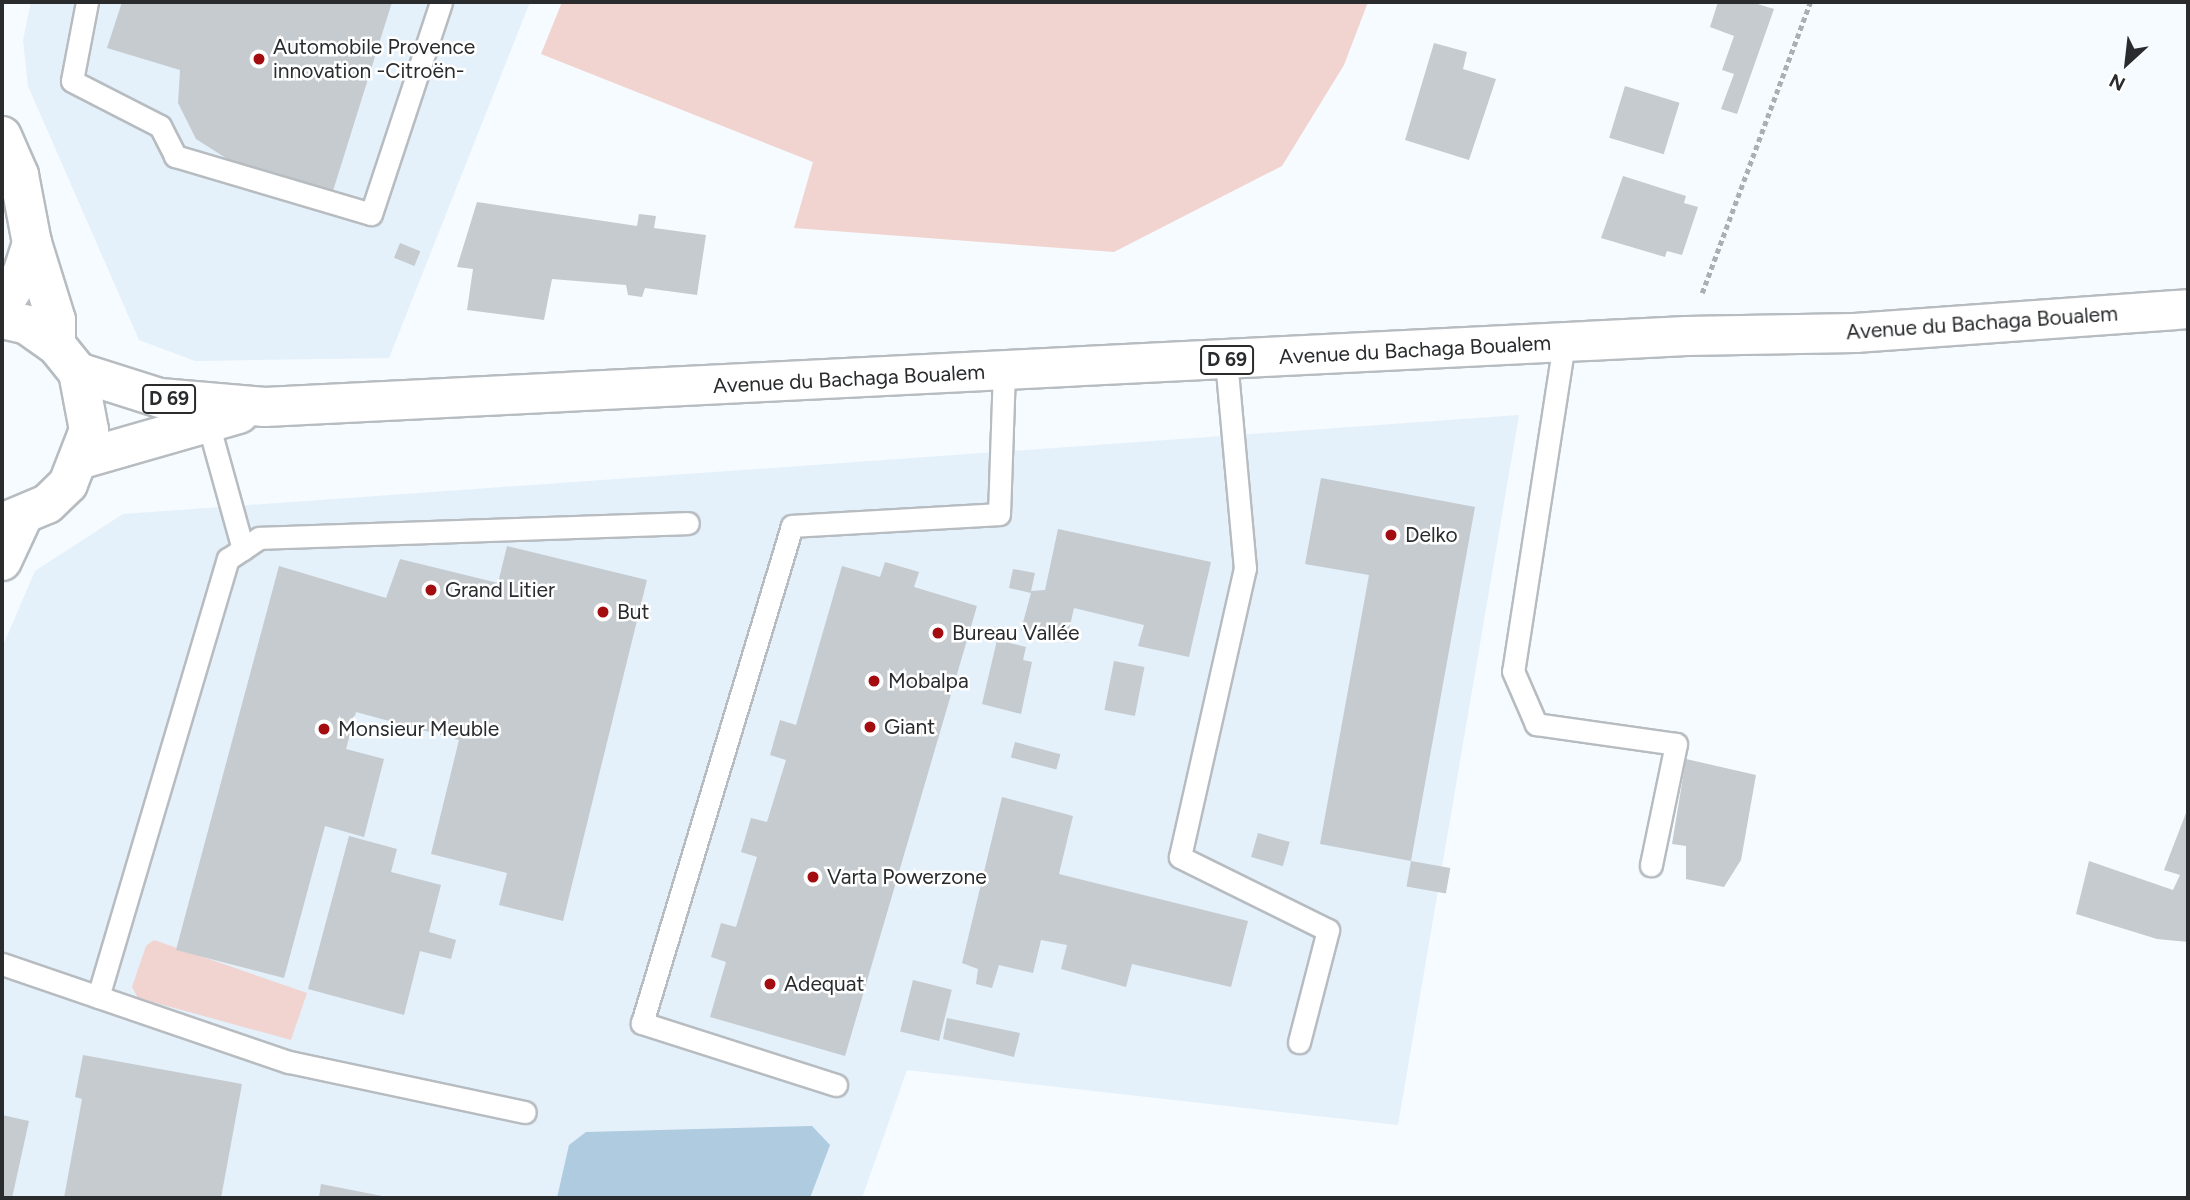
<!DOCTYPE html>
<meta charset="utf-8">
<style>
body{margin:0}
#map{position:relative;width:2190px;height:1200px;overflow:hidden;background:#f5fbff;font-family:Figtree,sans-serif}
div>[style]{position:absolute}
.built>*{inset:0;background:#e4f0fa}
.green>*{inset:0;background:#f1d4d0}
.water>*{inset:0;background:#aecbe0}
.building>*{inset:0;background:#c5cbcf;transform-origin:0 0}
.path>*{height:4.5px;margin-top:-2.25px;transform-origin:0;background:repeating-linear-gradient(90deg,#abafb2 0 5px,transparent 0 8.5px)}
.roads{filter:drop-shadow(2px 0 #b7bcc0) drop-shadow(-2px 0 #b7bcc0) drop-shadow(0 2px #b7bcc0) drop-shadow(0 -2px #b7bcc0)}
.service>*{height:21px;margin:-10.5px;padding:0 10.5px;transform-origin:10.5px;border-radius:10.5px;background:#fff}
.minor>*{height:38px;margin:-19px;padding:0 19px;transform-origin:19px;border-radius:19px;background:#fff}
.primary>*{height:38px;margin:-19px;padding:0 19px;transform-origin:19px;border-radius:19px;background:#fff}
.dots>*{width:19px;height:19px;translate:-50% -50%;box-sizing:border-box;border:4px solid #fff;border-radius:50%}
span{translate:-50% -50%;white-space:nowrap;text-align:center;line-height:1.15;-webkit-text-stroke:5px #fff;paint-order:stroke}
.shield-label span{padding:2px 5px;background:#fff;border:2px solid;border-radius:5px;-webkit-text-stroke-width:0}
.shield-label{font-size:19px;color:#292b2d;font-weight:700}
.poi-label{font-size:21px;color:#292b2d}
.left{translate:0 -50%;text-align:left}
.street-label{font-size:21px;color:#292b2d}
.frame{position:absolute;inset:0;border:4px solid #292b2d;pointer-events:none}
.north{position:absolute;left:2092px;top:28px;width:70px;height:70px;-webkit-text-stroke:5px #fff;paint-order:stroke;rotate:207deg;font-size:19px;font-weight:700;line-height:28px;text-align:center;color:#292b2d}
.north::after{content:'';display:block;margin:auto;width:24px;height:32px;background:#292b2d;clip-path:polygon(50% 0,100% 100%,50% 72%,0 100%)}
</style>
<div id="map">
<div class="built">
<i style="clip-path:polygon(31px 2px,530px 2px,389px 358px,195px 361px,139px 340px,28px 86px,23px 40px)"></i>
<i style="clip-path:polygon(1519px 415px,1398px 1125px,907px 1070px,862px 1198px,2px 1198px,2px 648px,35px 571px,123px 514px)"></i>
</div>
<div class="green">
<i style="clip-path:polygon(562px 2px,1368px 2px,1344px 65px,1282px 166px,1114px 252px,794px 228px,813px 162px,541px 54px)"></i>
<i style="clip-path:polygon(154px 940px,307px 993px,291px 1040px,138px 998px,132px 987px,146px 946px)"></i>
</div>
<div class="water">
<i style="clip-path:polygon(812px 1126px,830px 1145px,810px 1198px,557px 1198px,569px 1145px,586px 1132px)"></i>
</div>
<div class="building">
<i style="clip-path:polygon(122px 2px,392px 2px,333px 191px,229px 160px,196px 139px,178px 103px,180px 70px,107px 48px)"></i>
<i style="clip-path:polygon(1718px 2px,1751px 2px,1774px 9px,1737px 114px,1721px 109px,1734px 74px,1722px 70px,1734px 36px,1710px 27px)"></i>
<i style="clip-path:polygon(1434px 43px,1467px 52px,1463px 69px,1496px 79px,1469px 160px,1405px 140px)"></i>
<i style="left:1625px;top:86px;width:57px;height:54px;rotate:17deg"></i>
<i style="clip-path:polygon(1623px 176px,1686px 196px,1684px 203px,1698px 207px,1682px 255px,1667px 251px,1665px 257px,1601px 238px)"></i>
<i style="clip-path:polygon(477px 202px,637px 226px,639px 214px,656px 216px,654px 228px,706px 235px,697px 295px,645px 288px,642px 297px,628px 295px,626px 285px,552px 279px,544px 320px,467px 310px,473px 269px,457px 267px)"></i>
<i style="left:400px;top:243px;width:22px;height:16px;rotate:22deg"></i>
<i style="clip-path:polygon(1321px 478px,1475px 507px,1411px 861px,1320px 844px,1369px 575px,1305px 564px)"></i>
<i style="clip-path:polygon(1058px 529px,1211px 562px,1189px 657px,1138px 646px,1144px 625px,1074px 608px,1066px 643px,1021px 630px,1031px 593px,1009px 588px,1013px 569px,1035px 573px,1031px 591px,1045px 590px)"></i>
<i style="clip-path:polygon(507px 546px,647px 580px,563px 921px,499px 905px,507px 873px,431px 854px,459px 740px,356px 712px,346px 749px,384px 759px,364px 837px,325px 826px,284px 978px,176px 950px,279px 566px,386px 598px,400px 559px,498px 583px)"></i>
<i style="clip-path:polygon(885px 562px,919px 572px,914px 587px,977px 606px,845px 1056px,710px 1017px,726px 962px,711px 957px,721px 923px,736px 927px,757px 857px,741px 852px,751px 818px,767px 822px,786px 760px,770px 755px,780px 720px,796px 725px,842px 566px,880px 577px)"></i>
<i style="clip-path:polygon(997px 640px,1026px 647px,1023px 660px,1032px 662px,1021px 714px,982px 704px)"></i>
<i style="left:1114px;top:661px;width:31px;height:50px;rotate:11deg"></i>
<i style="left:1015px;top:742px;width:47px;height:16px;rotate:15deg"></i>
<i style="clip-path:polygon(1686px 759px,1756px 775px,1741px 860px,1724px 887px,1686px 879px,1686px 846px,1672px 844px)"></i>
<i style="clip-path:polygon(1002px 797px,1073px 816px,1059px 874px,1248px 921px,1231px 987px,1132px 964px,1126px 987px,1061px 969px,1067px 945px,1041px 940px,1033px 973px,999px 965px,992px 988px,976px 984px,978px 969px,962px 963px)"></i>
<i style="clip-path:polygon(2186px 813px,2188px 942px,2157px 939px,2076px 914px,2089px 861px,2173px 890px,2180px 875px,2164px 870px)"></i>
<i style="left:1258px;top:833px;width:33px;height:25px;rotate:16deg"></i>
<i style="clip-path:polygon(349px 836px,397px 849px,391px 872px,441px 885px,429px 932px,456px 940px,451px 959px,420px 951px,404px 1015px,308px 989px)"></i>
<i style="left:1411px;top:861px;width:40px;height:26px;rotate:10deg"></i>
<i style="left:913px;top:980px;width:40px;height:53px;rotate:14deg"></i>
<i style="clip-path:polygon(947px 1018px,1020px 1033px,1014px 1057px,943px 1039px)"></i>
<i style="clip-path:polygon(83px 1055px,242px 1084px,221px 1198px,64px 1198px,82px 1099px,75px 1097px)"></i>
<i style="clip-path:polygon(2px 1115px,29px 1121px,12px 1198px,2px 1198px)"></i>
<i style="clip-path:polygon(321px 1184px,387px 1197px,387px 1198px,319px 1198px)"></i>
</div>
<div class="path">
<i style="left:1702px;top:293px;width:310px;rotate:-69.6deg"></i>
</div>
<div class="roads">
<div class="service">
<i style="left:87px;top:2px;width:80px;rotate:100.8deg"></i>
<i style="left:72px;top:81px;width:99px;rotate:27.1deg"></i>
<i style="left:160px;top:126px;width:34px;rotate:63deg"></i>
<i style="left:175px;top:156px;width:204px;rotate:16.5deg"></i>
<i style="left:371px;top:214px;width:223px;rotate:-71.7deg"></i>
<i style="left:1564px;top:343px;width:332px;rotate:98.8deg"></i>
<i style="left:1513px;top:671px;width:58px;rotate:66.5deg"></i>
<i style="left:1536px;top:724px;width:141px;rotate:8.1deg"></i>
<i style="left:1676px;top:744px;width:124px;rotate:101.7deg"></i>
<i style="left:1226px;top:360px;width:209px;rotate:84.8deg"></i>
<i style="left:1245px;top:568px;width:296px;rotate:102.7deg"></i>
<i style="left:1180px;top:857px;width:165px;rotate:26.3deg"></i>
<i style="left:1328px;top:930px;width:116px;rotate:104.5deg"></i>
<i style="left:208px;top:423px;width:131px;rotate:74.5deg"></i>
<i style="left:2px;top:964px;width:303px;rotate:18.9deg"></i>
<i style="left:289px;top:1062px;width:241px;rotate:12deg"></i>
<i style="left:98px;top:997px;width:457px;rotate:-73.5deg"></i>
<i style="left:228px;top:559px;width:37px;rotate:-34deg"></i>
<i style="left:259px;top:538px;width:429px;rotate:-2deg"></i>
<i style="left:836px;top:1085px;width:204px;rotate:-162.3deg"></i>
<i style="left:642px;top:1023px;width:519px;rotate:-73.21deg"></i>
<i style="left:792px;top:526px;width:207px;rotate:-3.3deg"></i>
<i style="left:999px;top:514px;width:143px;rotate:-88deg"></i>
</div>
<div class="minor">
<i style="left:2px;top:136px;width:43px;rotate:66.4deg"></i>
<i style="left:19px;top:175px;width:69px;rotate:79.2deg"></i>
<i style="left:32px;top:243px;width:81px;rotate:72.7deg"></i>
<i style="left:56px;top:320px;width:25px;rotate:90deg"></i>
<i style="left:2px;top:306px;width:38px;rotate:-58deg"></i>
<i style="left:22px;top:274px;width:33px;rotate:-72deg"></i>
<i style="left:2px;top:561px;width:47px;rotate:-65.1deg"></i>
</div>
<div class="primary">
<i style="left:2px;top:319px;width:26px;rotate:13deg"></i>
<i style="left:27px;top:325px;width:35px;rotate:35deg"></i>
<i style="left:56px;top:345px;width:35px;rotate:51deg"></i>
<i style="left:78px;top:372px;width:59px;rotate:79.3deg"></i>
<i style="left:89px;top:430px;width:58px;rotate:111.3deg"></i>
<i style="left:68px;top:484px;width:29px;rotate:136deg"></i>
<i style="left:47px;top:504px;width:49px;rotate:157.1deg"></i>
<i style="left:78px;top:372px;width:86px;rotate:17.6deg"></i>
<i style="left:160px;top:398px;width:105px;rotate:4.9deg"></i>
<i style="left:265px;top:407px;width:1423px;rotate:-2.86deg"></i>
<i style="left:1686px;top:336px;width:169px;rotate:-1deg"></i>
<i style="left:1855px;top:333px;width:334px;rotate:-4.1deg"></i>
<i style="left:82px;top:459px;width:163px;rotate:-16deg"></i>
</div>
</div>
<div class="dots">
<i style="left:259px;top:59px;background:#a40d0f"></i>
<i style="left:1391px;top:535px;background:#a40d0f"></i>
<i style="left:431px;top:590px;background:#a40d0f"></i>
<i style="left:603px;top:612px;background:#a40d0f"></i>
<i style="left:938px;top:633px;background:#a40d0f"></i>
<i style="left:874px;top:681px;background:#a40d0f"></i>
<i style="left:870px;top:727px;background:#a40d0f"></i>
<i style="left:324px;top:729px;background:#a40d0f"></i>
<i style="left:813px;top:877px;background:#a40d0f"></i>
<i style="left:770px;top:984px;background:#a40d0f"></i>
</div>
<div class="shield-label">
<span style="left:1227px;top:360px">D 69</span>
<span style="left:169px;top:399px">D 69</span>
</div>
<div class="poi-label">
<span class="left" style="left:273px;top:59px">Automobile Provence<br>innovation -Citroën-</span>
<span class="left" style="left:1405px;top:535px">Delko</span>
<span class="left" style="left:445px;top:590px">Grand Litier</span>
<span class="left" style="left:617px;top:612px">But</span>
<span class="left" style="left:952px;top:633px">Bureau Vallée</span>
<span class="left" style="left:888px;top:681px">Mobalpa</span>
<span class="left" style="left:884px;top:727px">Giant</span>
<span class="left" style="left:338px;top:729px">Monsieur Meuble</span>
<span class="left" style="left:827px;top:877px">Varta Powerzone</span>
<span class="left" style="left:784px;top:984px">Adequat</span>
</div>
<div class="street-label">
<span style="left:1982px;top:323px;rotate:-4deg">Avenue du Bachaga Boualem</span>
<span style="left:1415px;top:350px;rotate:-3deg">Avenue du Bachaga Boualem</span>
<span style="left:849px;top:379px;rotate:-3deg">Avenue du Bachaga Boualem</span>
</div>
<div class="frame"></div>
<div class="north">N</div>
</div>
